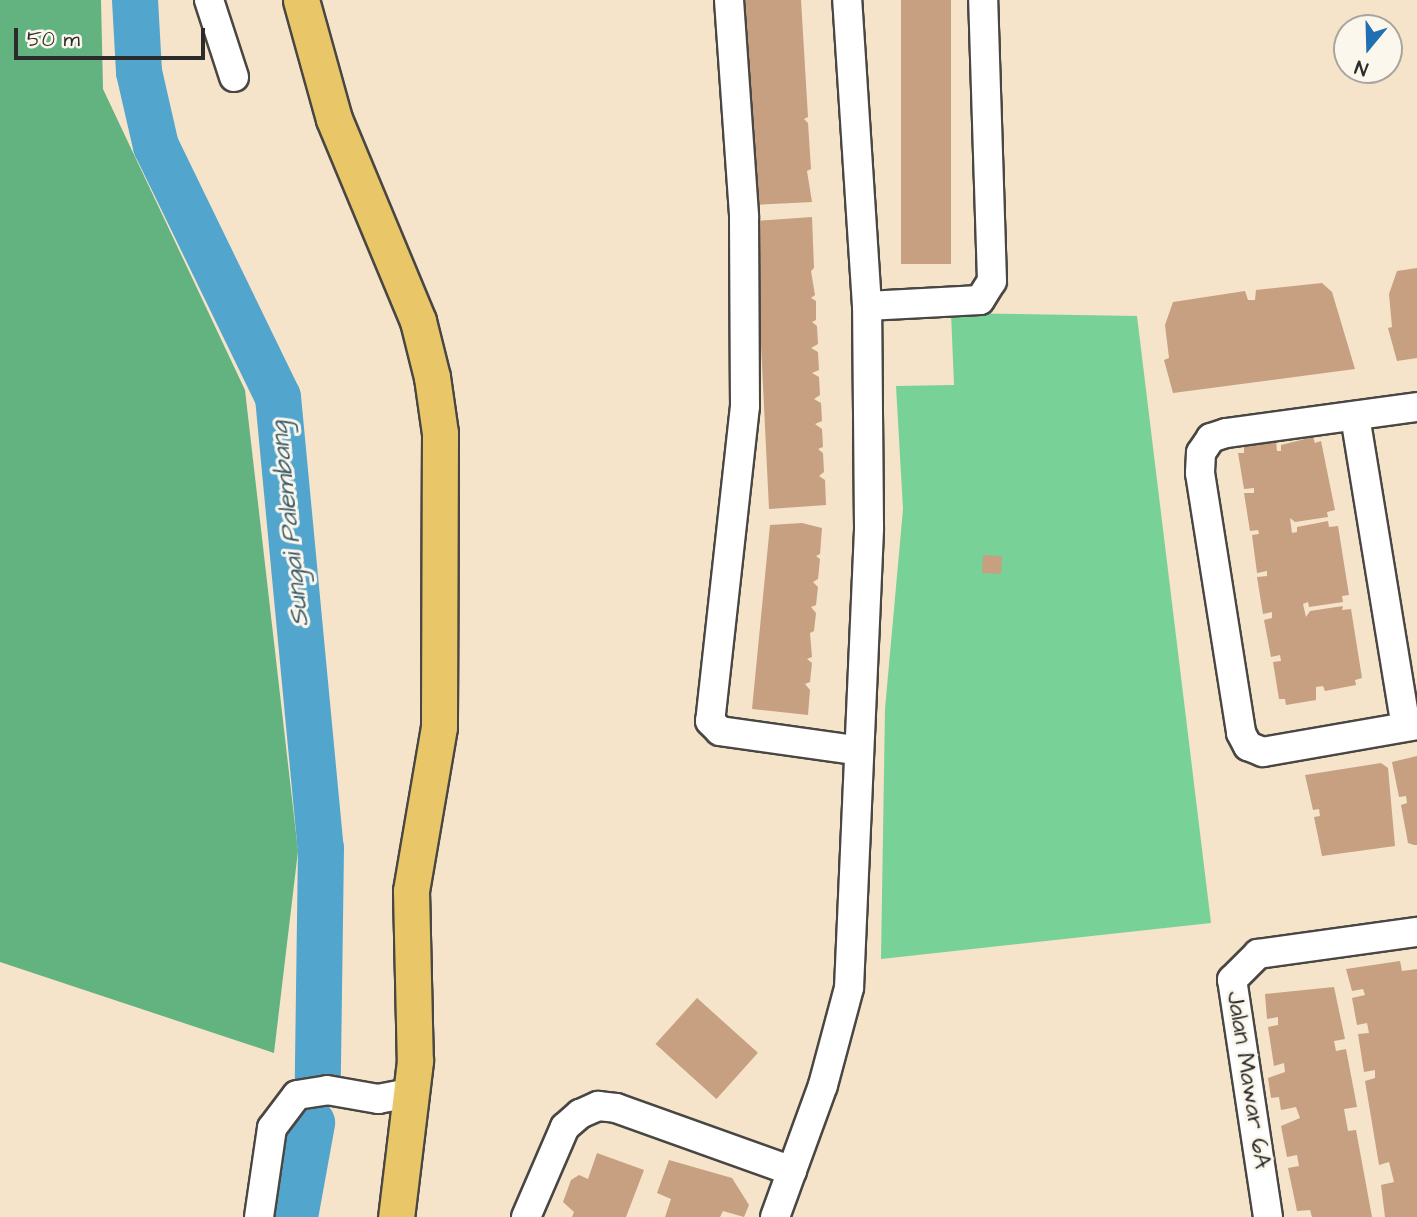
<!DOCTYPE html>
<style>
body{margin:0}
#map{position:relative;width:1417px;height:1217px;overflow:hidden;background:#f5e3ca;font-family:"Architects Daughter",sans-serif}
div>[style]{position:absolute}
.green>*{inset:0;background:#78d197}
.forest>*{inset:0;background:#62b380}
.river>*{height:46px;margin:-23px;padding:0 23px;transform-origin:23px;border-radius:23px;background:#52a5cd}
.building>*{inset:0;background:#c6a080;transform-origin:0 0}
.roads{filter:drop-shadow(2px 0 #494743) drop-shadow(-2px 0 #494743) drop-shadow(0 2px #494743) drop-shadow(0 -2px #494743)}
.minor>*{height:28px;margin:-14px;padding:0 14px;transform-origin:14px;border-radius:14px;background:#fff}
.major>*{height:35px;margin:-17.5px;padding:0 17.5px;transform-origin:17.5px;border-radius:17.5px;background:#e9c769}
span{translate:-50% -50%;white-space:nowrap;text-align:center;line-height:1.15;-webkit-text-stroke:6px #fbf7ec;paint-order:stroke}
.street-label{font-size:24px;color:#2b2b2b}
.water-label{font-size:26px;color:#3b5c6c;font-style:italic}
.north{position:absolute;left:1333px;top:14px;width:70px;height:70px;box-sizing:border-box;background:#fbf7ec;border:2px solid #a8a59f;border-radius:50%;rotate:199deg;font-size:19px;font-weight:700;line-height:28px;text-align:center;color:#2b2b2b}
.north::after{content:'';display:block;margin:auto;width:24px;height:32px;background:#1f6fb2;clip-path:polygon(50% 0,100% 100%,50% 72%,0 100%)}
.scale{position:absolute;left:14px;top:28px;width:191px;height:32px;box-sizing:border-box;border:4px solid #2b2b2b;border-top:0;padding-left:9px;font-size:21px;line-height:24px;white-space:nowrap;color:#2b2b2b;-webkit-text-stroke:5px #fbf7ec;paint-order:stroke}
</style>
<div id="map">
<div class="green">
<i style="clip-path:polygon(951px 313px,1137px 316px,1211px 923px,881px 959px,885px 709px,903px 509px,896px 386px,954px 385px)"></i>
</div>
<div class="forest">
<i style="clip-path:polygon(0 0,101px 0,103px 89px,245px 390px,298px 851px,274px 1053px,0 962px)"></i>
</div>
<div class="river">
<i style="left:135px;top:0;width:72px;rotate:86.8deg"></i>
<i style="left:139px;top:72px;width:76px;rotate:77.1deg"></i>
<i style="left:156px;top:146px;width:279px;rotate:64.1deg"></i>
<i style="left:278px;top:397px;width:453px;rotate:84.6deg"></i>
<i style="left:321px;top:848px;width:229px;rotate:90.8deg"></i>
<i style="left:295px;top:1217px;width:96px;rotate:-79.7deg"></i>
</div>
<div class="building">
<i style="clip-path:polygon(744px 0,801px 0,808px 117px,804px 119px,808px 123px,811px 169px,807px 171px,812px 202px,754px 205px)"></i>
<i style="left:901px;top:0;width:50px;height:264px"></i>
<i style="clip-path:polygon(812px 217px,814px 268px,811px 271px,815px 295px,811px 298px,816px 301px,816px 320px,812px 322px,817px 326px,818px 344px,811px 348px,818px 352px,819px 370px,812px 373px,819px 377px,820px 395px,814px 399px,821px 403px,822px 421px,815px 424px,822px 429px,823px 447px,818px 449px,823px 453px,824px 472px,819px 476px,825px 480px,826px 505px,769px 509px,755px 221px)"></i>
<i style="clip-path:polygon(1417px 268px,1417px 358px,1397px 361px,1388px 328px,1392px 327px,1389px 294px,1397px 271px)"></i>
<i style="clip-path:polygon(1322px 283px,1332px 292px,1355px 369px,1173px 393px,1164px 360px,1169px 358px,1165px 325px,1173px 302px,1245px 291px,1248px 300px,1255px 300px,1256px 290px)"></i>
<i style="clip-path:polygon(1313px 437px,1315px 443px,1321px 441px,1335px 510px,1327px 512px,1328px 517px,1295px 522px,1290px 518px,1292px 533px,1297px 532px,1297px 527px,1328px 521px,1329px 527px,1338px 526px,1349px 595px,1342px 596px,1343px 602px,1309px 607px,1308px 602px,1303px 604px,1306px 617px,1310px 611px,1343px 606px,1342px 610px,1351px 609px,1362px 678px,1355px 680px,1356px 685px,1325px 691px,1323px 686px,1316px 687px,1316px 700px,1286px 705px,1285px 699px,1279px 699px,1273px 662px,1281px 661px,1280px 655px,1271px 657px,1264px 620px,1272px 618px,1272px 612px,1263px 614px,1257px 577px,1267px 576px,1267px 571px,1257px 573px,1252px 535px,1259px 534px,1258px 530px,1250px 531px,1244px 493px,1254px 493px,1254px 488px,1244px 489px,1238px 453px,1244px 453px,1244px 447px,1276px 441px,1277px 451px,1281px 451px,1281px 445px)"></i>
<i style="clip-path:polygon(802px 523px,822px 528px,820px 554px,816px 556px,820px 559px,818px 579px,813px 582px,818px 587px,816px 605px,811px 607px,816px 613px,814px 631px,810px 633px,812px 657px,807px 659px,812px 663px,810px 682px,805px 684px,810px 690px,808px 715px,752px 709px,770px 525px)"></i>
<i style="left:983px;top:555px;width:19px;height:18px;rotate:3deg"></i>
<i style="clip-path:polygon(1417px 756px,1417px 845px,1414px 845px,1408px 843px,1401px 805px,1407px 803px,1406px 796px,1399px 797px,1392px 762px)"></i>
<i style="clip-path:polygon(1381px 763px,1388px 768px,1395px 846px,1322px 856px,1314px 817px,1320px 816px,1319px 809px,1313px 810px,1305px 775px)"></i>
<i style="clip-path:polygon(1400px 961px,1402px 971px,1417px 969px,1417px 1217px,1385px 1217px,1381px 1185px,1394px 1182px,1389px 1162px,1379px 1165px,1365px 1081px,1375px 1078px,1375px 1070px,1364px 1072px,1358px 1034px,1369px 1033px,1367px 1023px,1357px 1025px,1352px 998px,1365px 995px,1363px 989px,1352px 991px,1346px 969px)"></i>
<i style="clip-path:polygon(1334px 987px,1345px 1039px,1334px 1041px,1336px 1051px,1346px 1049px,1357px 1107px,1344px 1109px,1348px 1131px,1356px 1130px,1372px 1217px,1312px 1217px,1310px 1210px,1297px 1211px,1288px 1168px,1299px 1166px,1297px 1155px,1287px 1157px,1281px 1126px,1300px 1118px,1296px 1107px,1281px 1110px,1279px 1097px,1271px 1098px,1268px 1078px,1285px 1072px,1284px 1063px,1274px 1066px,1268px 1027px,1278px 1025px,1278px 1017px,1267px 1019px,1265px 994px)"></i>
<i style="left:697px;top:998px;width:82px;height:62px;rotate:42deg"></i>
<i style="clip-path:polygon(597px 1153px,644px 1170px,626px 1217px,572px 1217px,574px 1212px,563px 1202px,571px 1180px,579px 1175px,588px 1179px)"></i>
<i style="clip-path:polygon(669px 1160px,732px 1178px,749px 1205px,744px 1217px,723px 1211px,720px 1217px,665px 1217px,671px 1199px,657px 1193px)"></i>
</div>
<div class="roads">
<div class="minor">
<i style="left:209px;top:0;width:81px;rotate:72deg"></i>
<i style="left:729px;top:0;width:218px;rotate:86deg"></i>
<i style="left:744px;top:217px;width:189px;rotate:89.7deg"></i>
<i style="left:745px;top:406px;width:317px;rotate:96.3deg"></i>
<i style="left:710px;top:721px;width:14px;rotate:45deg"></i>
<i style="left:720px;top:731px;width:137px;rotate:8deg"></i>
<i style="left:867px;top:306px;width:113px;rotate:-3deg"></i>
<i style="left:980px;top:300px;width:22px;rotate:-58deg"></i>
<i style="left:992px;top:281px;width:281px;rotate:-91.8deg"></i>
<i style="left:1417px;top:407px;width:193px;rotate:172.2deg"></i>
<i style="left:1226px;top:433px;width:16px;rotate:162deg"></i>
<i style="left:1211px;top:438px;width:18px;rotate:124deg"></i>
<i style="left:1201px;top:453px;width:20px;rotate:93deg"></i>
<i style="left:1200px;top:473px;width:263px;rotate:81deg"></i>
<i style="left:1241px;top:733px;width:15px;rotate:62deg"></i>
<i style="left:1248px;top:746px;width:16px;rotate:22deg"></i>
<i style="left:1263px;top:752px;width:156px;rotate:-9.9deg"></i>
<i style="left:1355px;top:416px;width:314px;rotate:80.7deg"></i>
<i style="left:259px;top:1217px;width:90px;rotate:-81.7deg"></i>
<i style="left:272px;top:1128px;width:41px;rotate:-52.9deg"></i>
<i style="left:297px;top:1095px;width:30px;rotate:-9deg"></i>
<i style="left:327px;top:1090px;width:52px;rotate:10deg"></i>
<i style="left:378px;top:1099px;width:33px;rotate:-11deg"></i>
<i style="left:526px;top:1217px;width:98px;rotate:-66.6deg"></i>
<i style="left:565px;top:1127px;width:20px;rotate:-41deg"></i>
<i style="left:580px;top:1114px;width:20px;rotate:-24deg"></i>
<i style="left:598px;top:1106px;width:18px;rotate:6deg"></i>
<i style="left:616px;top:1108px;width:187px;rotate:19.7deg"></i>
<i style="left:775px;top:1217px;width:140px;rotate:-70deg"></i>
<i style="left:823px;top:1085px;width:100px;rotate:-75deg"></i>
<i style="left:849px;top:988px;width:461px;rotate:-87.5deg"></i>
<i style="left:869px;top:527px;width:221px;rotate:-90.5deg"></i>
<i style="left:867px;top:306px;width:307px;rotate:-93.7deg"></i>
<i style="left:1268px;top:1217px;width:240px;rotate:-98.6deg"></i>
<i style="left:1232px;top:980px;width:37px;rotate:-45deg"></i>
<i style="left:1258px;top:954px;width:161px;rotate:-7.9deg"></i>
</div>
<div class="major">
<i style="left:301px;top:0;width:123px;rotate:74.5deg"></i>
<i style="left:334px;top:119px;width:219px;rotate:67.4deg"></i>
<i style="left:418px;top:321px;width:58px;rotate:76deg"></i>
<i style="left:432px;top:377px;width:57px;rotate:81.9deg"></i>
<i style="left:440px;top:433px;width:294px;rotate:90.2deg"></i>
<i style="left:439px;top:727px;width:166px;rotate:99.7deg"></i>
<i style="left:411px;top:891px;width:170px;rotate:88.7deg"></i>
<i style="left:415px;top:1061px;width:157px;rotate:96.9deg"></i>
</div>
</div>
<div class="street-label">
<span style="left:1248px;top:1080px;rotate:81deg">Jalan Mawar 6A</span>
</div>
<div class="water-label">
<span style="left:290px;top:524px;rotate:-96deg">Sungai Palembang</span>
</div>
<div class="north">N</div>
<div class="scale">50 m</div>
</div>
